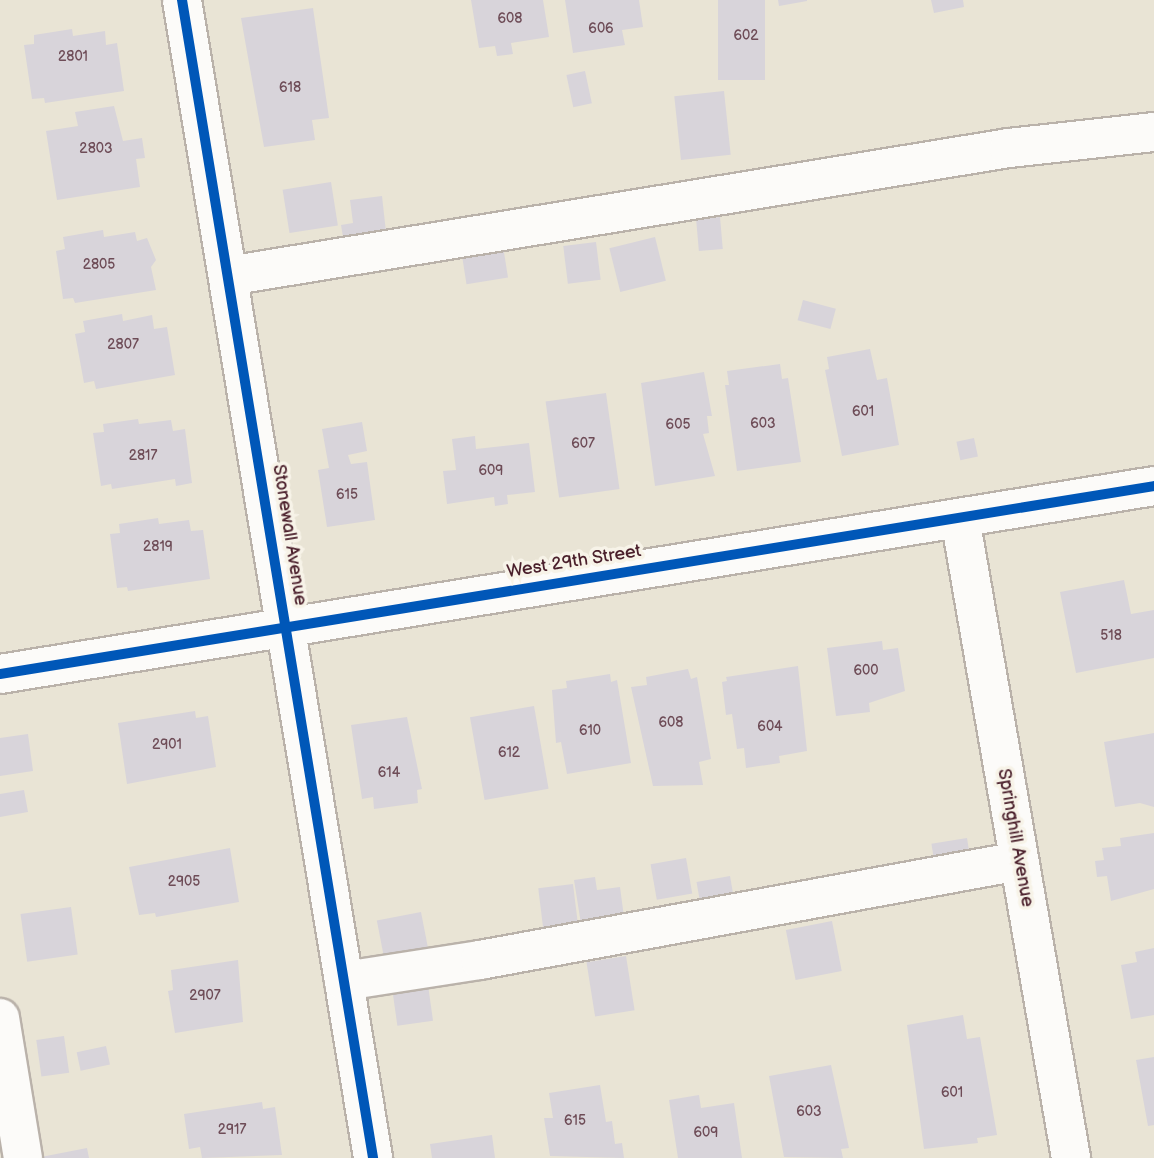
<!DOCTYPE html>
<style>
body{margin:0}
#map{position:relative;width:1154px;height:1158px;overflow:hidden;background:#e9e4d5;font-family:"Balsamiq Sans",sans-serif}
div>[style]{position:absolute}
.building>*{inset:0;background:#d8d4da;transform-origin:0 0}
.roads{filter:drop-shadow(2px 0 #bab2aa) drop-shadow(-2px 0 #bab2aa) drop-shadow(0 2px #bab2aa) drop-shadow(0 -2px #bab2aa)}
.minor>*{height:38px;margin:-19px;padding:0 19px;transform-origin:19px;border-radius:19px;background:#fcfbf9}
.cycleway>*{height:10px;margin:-5px;padding:0 5px;transform-origin:5px;border-radius:5px;background:#0057b8}
span{translate:-50% -50%;white-space:nowrap;text-align:center;line-height:1.15;-webkit-text-stroke:7px #f7f3e8;paint-order:stroke}
.number-label{font-size:14px;color:#6e4c57}
.number-label span{-webkit-text-stroke-width:0}
.street-label{font-size:18px;color:#4a1f2b}
</style>
<div id="map">
<div class="building">
<i style="clip-path:polygon(471px 0,543px 0,549px 37px,511px 43px,513px 54px,497px 56px,495px 46px,479px 48px)"></i>
<i style="clip-path:polygon(565px 0,639px 0,643px 27px,622px 30px,625px 45px,573px 53px)"></i>
<i style="left:718px;top:0;width:47px;height:80px"></i>
<i style="clip-path:polygon(778px 0,807px 0,807px 1px,779px 6px)"></i>
<i style="clip-path:polygon(931px 0,963px 0,964px 7px,934px 13px)"></i>
<i style="clip-path:polygon(313px 8px,329px 118px,312px 120px,315px 140px,264px 147px,241px 18px)"></i>
<i style="clip-path:polygon(72px 29px,73px 36px,105px 31px,106px 45px,117px 43px,124px 91px,45px 103px,44px 98px,32px 99px,24px 45px,34px 44px,34px 35px)"></i>
<i style="left:585px;top:71px;width:33px;height:19px;rotate:78deg"></i>
<i style="left:724px;top:91px;width:64px;height:50px;rotate:84deg"></i>
<i style="clip-path:polygon(114px 106px,123px 141px,142px 138px,145px 158px,136px 159px,140px 187px,57px 200px,46px 131px,78px 126px,75px 112px)"></i>
<i style="left:331px;top:182px;width:44px;height:49px;rotate:81deg"></i>
<i style="clip-path:polygon(382px 196px,386px 232px,343px 237px,341px 225px,353px 223px,350px 200px)"></i>
<i style="left:720px;top:217px;width:32px;height:24px;rotate:85deg"></i>
<i style="clip-path:polygon(103px 230px,104px 237px,135px 232px,137px 241px,147px 238px,156px 260px,151px 267px,156px 290px,75px 303px,73px 298px,63px 299px,56px 251px,65px 249px,63px 237px)"></i>
<i style="left:655px;top:237px;width:45px;height:47px;rotate:76deg"></i>
<i style="left:596px;top:242px;width:38px;height:33px;rotate:83deg"></i>
<i style="left:503px;top:246px;width:32px;height:42px;rotate:81deg"></i>
<i style="left:803px;top:300px;width:34px;height:21px;rotate:15deg"></i>
<i style="clip-path:polygon(122px 314px,123px 321px,152px 315px,154px 329px,167px 327px,175px 375px,96px 389px,94px 381px,84px 383px,75px 334px,85px 332px,83px 321px)"></i>
<i style="clip-path:polygon(870px 349px,877px 380px,887px 378px,899px 445px,842px 456px,825px 370px,829px 369px,827px 357px)"></i>
<i style="clip-path:polygon(780px 364px,782px 379px,788px 378px,801px 462px,737px 471px,725px 385px,729px 385px,727px 371px)"></i>
<i style="clip-path:polygon(704px 372px,712px 416px,707px 416px,709px 433px,703px 434px,715px 476px,655px 486px,641px 383px)"></i>
<i style="left:606px;top:393px;width:97px;height:61px;rotate:82deg"></i>
<i style="clip-path:polygon(138px 419px,139px 424px,171px 420px,173px 431px,185px 429px,192px 483px,176px 486px,175px 479px,112px 489px,111px 484px,101px 486px,93px 433px,104px 432px,103px 424px)"></i>
<i style="clip-path:polygon(362px 422px,367px 451px,348px 455px,351px 464px,367px 462px,375px 520px,327px 527px,318px 470px,329px 468px,322px 429px)"></i>
<i style="clip-path:polygon(475px 436px,476px 449px,529px 443px,535px 492px,507px 495px,508px 504px,495px 506px,494px 497px,447px 504px,443px 471px,456px 470px,452px 439px)"></i>
<i style="left:974px;top:438px;width:19px;height:18px;rotate:78deg"></i>
<i style="clip-path:polygon(158px 518px,159px 524px,189px 520px,191px 531px,203px 530px,210px 579px,128px 591px,127px 587px,117px 588px,110px 534px,120px 533px,119px 524px)"></i>
<i style="clip-path:polygon(1124px 580px,1131px 614px,1154px 610px,1154px 658px,1076px 673px,1060px 592px)"></i>
<i style="clip-path:polygon(882px 641px,883px 650px,898px 648px,905px 691px,869px 703px,870px 712px,836px 716px,827px 648px)"></i>
<i style="clip-path:polygon(798px 666px,807px 751px,779px 756px,780px 763px,746px 768px,744px 748px,737px 749px,732px 714px,726px 715px,722px 682px,727px 681px,726px 677px)"></i>
<i style="clip-path:polygon(688px 669px,691px 679px,697px 677px,711px 759px,699px 762px,703px 785px,653px 786px,631px 687px,647px 685px,646px 677px)"></i>
<i style="clip-path:polygon(610px 674px,611px 682px,617px 680px,631px 763px,567px 774px,561px 742px,556px 743px,552px 690px,567px 688px,566px 681px)"></i>
<i style="left:534px;top:706px;width:84px;height:65px;rotate:80deg"></i>
<i style="clip-path:polygon(195px 711px,196px 718px,208px 716px,216px 767px,127px 784px,118px 723px)"></i>
<i style="clip-path:polygon(407px 717px,422px 789px,417px 790px,418px 803px,374px 809px,373px 797px,362px 799px,351px 725px)"></i>
<i style="clip-path:polygon(1154px 733px,1154px 807px,1140px 803px,1115px 807px,1104px 742px)"></i>
<i style="clip-path:polygon(28px 734px,33px 771px,0 776px,0 738px)"></i>
<i style="clip-path:polygon(24px 790px,28px 812px,0 817px,0 794px)"></i>
<i style="clip-path:polygon(1154px 833px,1154px 889px,1111px 901px,1107px 876px,1097px 877px,1095px 861px,1104px 860px,1102px 848px,1121px 846px,1120px 838px)"></i>
<i style="left:967px;top:838px;width:24px;height:36px;rotate:81deg"></i>
<i style="clip-path:polygon(230px 848px,239px 902px,156px 917px,155px 913px,139px 915px,129px 867px)"></i>
<i style="left:686px;top:858px;width:36px;height:36px;rotate:80deg"></i>
<i style="left:730px;top:876px;width:22px;height:34px;rotate:80deg"></i>
<i style="clip-path:polygon(595px 877px,597px 890px,620px 887px,624px 917px,581px 924px,574px 880px)"></i>
<i style="left:573px;top:884px;width:41px;height:35px;rotate:83deg"></i>
<i style="left:71px;top:907px;width:48px;height:51px;rotate:82deg"></i>
<i style="left:421px;top:912px;width:41px;height:45px;rotate:79deg"></i>
<i style="left:832px;top:921px;width:51px;height:47px;rotate:79deg"></i>
<i style="clip-path:polygon(1154px 948px,1154px 1015px,1131px 1019px,1121px 965px,1137px 962px,1135px 952px)"></i>
<i style="left:626px;top:956px;width:55px;height:40px;rotate:81deg"></i>
<i style="clip-path:polygon(238px 960px,243px 1022px,175px 1033px,168px 991px,173px 990px,171px 970px)"></i>
<i style="left:428px;top:985px;width:36px;height:36px;rotate:82deg"></i>
<i style="clip-path:polygon(963px 1015px,967px 1039px,980px 1037px,997px 1135px,977px 1138px,978px 1143px,924px 1149px,907px 1025px)"></i>
<i style="left:64px;top:1036px;width:37px;height:28px;rotate:82deg"></i>
<i style="left:106px;top:1046px;width:19px;height:30px;rotate:78deg"></i>
<i style="clip-path:polygon(1154px 1057px,1154px 1125px,1148px 1126px,1136px 1060px)"></i>
<i style="clip-path:polygon(831px 1065px,849px 1148px,841px 1149px,843px 1158px,784px 1157px,769px 1076px)"></i>
<i style="clip-path:polygon(600px 1085px,606px 1122px,612px 1121px,615px 1144px,622px 1143px,624px 1158px,550px 1156px,544px 1118px,553px 1118px,549px 1093px)"></i>
<i style="clip-path:polygon(699px 1095px,701px 1108px,734px 1103px,742px 1158px,678px 1158px,669px 1100px)"></i>
<i style="clip-path:polygon(262px 1102px,263px 1109px,275px 1107px,282px 1155px,202px 1158px,200px 1147px,189px 1149px,184px 1114px)"></i>
<i style="clip-path:polygon(492px 1135px,495px 1158px,432px 1158px,430px 1144px)"></i>
<i style="clip-path:polygon(87px 1148px,89px 1158px,41px 1158px,41px 1157px)"></i>
</div>
<div class="roads">
<div class="minor">
<i style="left:182px;top:0;width:1174px;rotate:80.63deg"></i>
<i style="left:228px;top:276px;width:791px;rotate:-9.31deg"></i>
<i style="left:1009px;top:148px;width:146px;rotate:-6.3deg"></i>
<i style="left:960px;top:518px;width:650px;rotate:80.16deg"></i>
<i style="left:0;top:674px;width:1169px;rotate:-9.25deg"></i>
<i style="left:344px;top:981px;width:138px;rotate:-8.8deg"></i>
<i style="left:480px;top:960px;width:548px;rotate:-10.41deg"></i>
<i style="left:0;top:1018px;width:142px;rotate:80.7deg"></i>
</div>
</div>
<div class="cycleway">
<i style="left:182px;top:0;width:1174px;rotate:80.63deg"></i>
<i style="left:0;top:674px;width:1169px;rotate:-9.25deg"></i>
</div>
<div class="number-label">
<span style="left:510px;top:19px">608</span>
<span style="left:601px;top:29px">606</span>
<span style="left:746px;top:36px">602</span>
<span style="left:73px;top:57px">2801</span>
<span style="left:290px;top:88px">618</span>
<span style="left:96px;top:149px">2803</span>
<span style="left:99px;top:265px">2805</span>
<span style="left:123px;top:345px">2807</span>
<span style="left:863px;top:412px">601</span>
<span style="left:763px;top:424px">603</span>
<span style="left:678px;top:425px">605</span>
<span style="left:583px;top:444px">607</span>
<span style="left:143px;top:456px">2817</span>
<span style="left:491px;top:471px">609</span>
<span style="left:347px;top:495px">615</span>
<span style="left:158px;top:547px">2819</span>
<span style="left:1111px;top:636px">518</span>
<span style="left:866px;top:671px">600</span>
<span style="left:671px;top:723px">608</span>
<span style="left:770px;top:727px">604</span>
<span style="left:590px;top:731px">610</span>
<span style="left:167px;top:745px">2901</span>
<span style="left:509px;top:753px">612</span>
<span style="left:389px;top:773px">614</span>
<span style="left:184px;top:882px">2905</span>
<span style="left:205px;top:996px">2907</span>
<span style="left:952px;top:1093px">601</span>
<span style="left:809px;top:1112px">603</span>
<span style="left:575px;top:1121px">615</span>
<span style="left:232px;top:1130px">2917</span>
<span style="left:706px;top:1133px">609</span>
</div>
<div class="street-label">
<span style="left:289px;top:535px;rotate:81deg">Stonewall Avenue</span>
<span style="left:574px;top:562px;rotate:-9deg">West 29th Street</span>
<span style="left:1015px;top:838px;rotate:80deg">Springhill Avenue</span>
</div>
</div>
